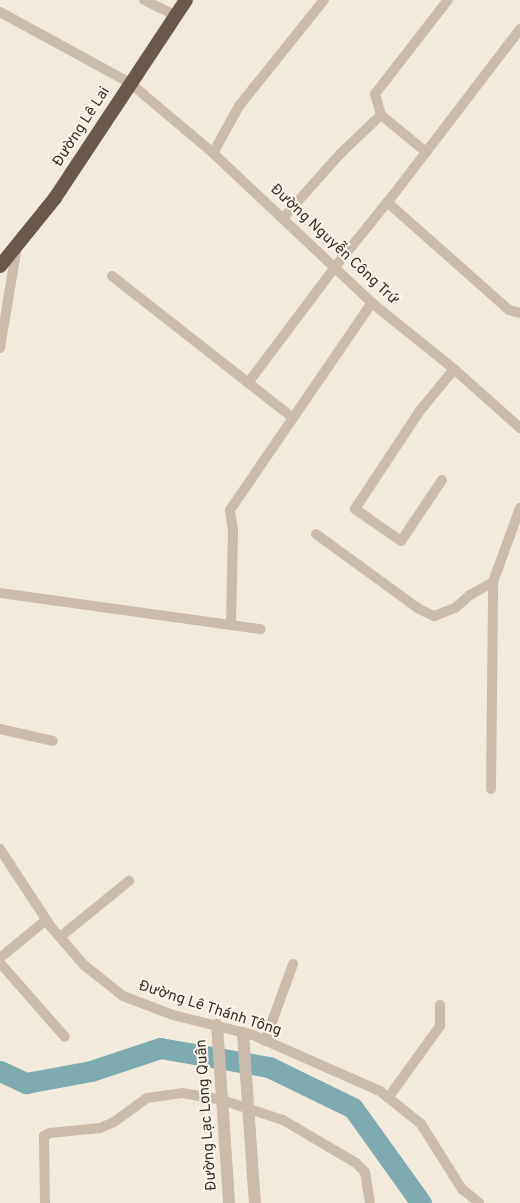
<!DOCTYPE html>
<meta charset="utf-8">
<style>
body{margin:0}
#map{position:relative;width:520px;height:1203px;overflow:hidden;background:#f3eade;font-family:Overpass,sans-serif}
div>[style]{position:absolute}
.river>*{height:21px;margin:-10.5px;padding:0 10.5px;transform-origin:10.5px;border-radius:10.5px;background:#7dabb0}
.minor>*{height:10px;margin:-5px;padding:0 5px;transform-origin:5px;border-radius:5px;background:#cbbbaa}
.tertiary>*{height:12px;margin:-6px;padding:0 6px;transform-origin:6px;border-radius:6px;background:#cbbbaa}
.trunk>*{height:14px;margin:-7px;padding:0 7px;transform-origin:7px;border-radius:7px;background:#6a584d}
span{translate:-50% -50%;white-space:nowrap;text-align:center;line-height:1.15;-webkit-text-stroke:4px #faf4eb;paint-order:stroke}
.street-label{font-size:15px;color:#382f29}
</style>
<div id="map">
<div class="river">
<i style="left:0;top:1071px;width:29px;rotate:25deg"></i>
<i style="left:26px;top:1083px;width:66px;rotate:-10.5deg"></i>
<i style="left:91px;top:1071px;width:73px;rotate:-18.4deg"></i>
<i style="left:160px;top:1048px;width:111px;rotate:9.9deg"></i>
<i style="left:269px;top:1067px;width:93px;rotate:26deg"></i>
<i style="left:353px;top:1108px;width:117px;rotate:54.4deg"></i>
</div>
<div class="minor">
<i style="left:144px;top:0;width:34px;rotate:26deg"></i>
<i style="left:0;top:12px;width:148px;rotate:28.6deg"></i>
<i style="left:130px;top:83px;width:109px;rotate:40.1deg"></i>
<i style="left:213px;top:153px;width:219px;rotate:43.3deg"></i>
<i style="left:372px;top:303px;width:105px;rotate:38.8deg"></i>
<i style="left:454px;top:369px;width:89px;rotate:41.8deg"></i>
<i style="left:426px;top:152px;width:58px;rotate:-140.6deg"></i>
<i style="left:381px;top:115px;width:22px;rotate:-106deg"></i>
<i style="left:375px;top:94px;width:119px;rotate:-52.2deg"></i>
<i style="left:213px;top:153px;width:54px;rotate:-61deg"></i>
<i style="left:239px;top:106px;width:136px;rotate:-51.3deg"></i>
<i style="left:387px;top:202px;width:163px;rotate:41.5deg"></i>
<i style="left:509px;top:310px;width:11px;rotate:15deg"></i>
<i style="left:283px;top:218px;width:86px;rotate:-48.3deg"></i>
<i style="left:340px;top:154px;width:57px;rotate:-43.6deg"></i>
<i style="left:112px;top:276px;width:230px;rotate:38.1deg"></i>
<i style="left:0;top:348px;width:103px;rotate:-80.5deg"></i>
<i style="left:248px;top:383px;width:145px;rotate:-53.1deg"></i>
<i style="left:335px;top:267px;width:94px;rotate:-51.1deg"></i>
<i style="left:394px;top:194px;width:208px;rotate:-52.6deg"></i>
<i style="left:442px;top:480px;width:73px;rotate:123.9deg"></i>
<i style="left:401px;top:541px;width:56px;rotate:-145.2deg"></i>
<i style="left:355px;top:509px;width:116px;rotate:-56.6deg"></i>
<i style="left:419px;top:412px;width:55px;rotate:-50.9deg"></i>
<i style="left:316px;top:534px;width:127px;rotate:36.1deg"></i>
<i style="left:419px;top:609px;width:17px;rotate:25deg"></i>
<i style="left:434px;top:616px;width:22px;rotate:-21deg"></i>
<i style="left:455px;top:608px;width:20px;rotate:-41deg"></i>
<i style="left:470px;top:595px;width:26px;rotate:-29deg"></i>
<i style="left:0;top:593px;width:263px;rotate:7.9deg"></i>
<i style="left:231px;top:625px;width:95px;rotate:-88.8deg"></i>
<i style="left:233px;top:530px;width:20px;rotate:-99deg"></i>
<i style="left:230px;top:510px;width:251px;rotate:-55.6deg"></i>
<i style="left:0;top:729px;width:54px;rotate:12.8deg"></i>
<i style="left:491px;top:789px;width:207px;rotate:-89.4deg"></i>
<i style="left:493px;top:582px;width:79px;rotate:-70deg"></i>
<i style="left:0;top:849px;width:93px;rotate:56.8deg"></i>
<i style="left:51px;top:927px;width:50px;rotate:49deg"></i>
<i style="left:84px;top:965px;width:50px;rotate:38.5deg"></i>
<i style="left:123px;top:996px;width:53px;rotate:20.8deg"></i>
<i style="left:173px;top:1015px;width:82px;rotate:14deg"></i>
<i style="left:253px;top:1035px;width:139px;rotate:23.8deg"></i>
<i style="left:380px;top:1091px;width:53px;rotate:38.8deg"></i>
<i style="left:421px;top:1124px;width:77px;rotate:57.8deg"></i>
<i style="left:462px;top:1189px;width:22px;rotate:39deg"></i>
<i style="left:60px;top:937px;width:89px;rotate:-39.1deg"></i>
<i style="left:0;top:958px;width:60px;rotate:-39.6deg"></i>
<i style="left:0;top:963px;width:98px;rotate:48.7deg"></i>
<i style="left:265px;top:1041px;width:82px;rotate:-70deg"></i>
<i style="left:388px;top:1098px;width:89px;rotate:-54.2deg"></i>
<i style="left:440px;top:1026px;width:21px;rotate:-90deg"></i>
<i style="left:45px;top:1203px;width:67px;rotate:-90.9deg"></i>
<i style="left:44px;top:1136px;width:7px;rotate:-27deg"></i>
<i style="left:50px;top:1133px;width:50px;rotate:-5.7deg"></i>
<i style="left:100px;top:1128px;width:15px;rotate:-23deg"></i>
<i style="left:114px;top:1122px;width:41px;rotate:-36deg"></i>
<i style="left:147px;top:1098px;width:35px;rotate:-8deg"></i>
<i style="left:182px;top:1093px;width:41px;rotate:9.9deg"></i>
<i style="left:222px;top:1100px;width:64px;rotate:18.2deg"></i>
<i style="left:283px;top:1120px;width:85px;rotate:30.5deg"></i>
<i style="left:356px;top:1163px;width:13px;rotate:45deg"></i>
<i style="left:365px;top:1172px;width:31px;rotate:81deg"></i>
</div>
<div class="tertiary">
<i style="left:217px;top:1025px;width:178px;rotate:86.1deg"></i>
<i style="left:243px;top:1033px;width:170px;rotate:86deg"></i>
</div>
<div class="trunk">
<i style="left:0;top:266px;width:87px;rotate:-51deg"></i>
<i style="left:55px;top:198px;width:237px;rotate:-56.5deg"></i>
</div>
<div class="street-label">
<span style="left:82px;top:127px;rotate:-57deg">Đường Lê Lai</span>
<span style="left:334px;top:245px;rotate:43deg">Đường Nguyễn Công Trứ</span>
<span style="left:210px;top:1009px;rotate:18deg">Đường Lê Thánh Tông</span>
<span style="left:207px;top:1115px;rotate:-94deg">Đường Lạc Long Quân</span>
</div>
</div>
